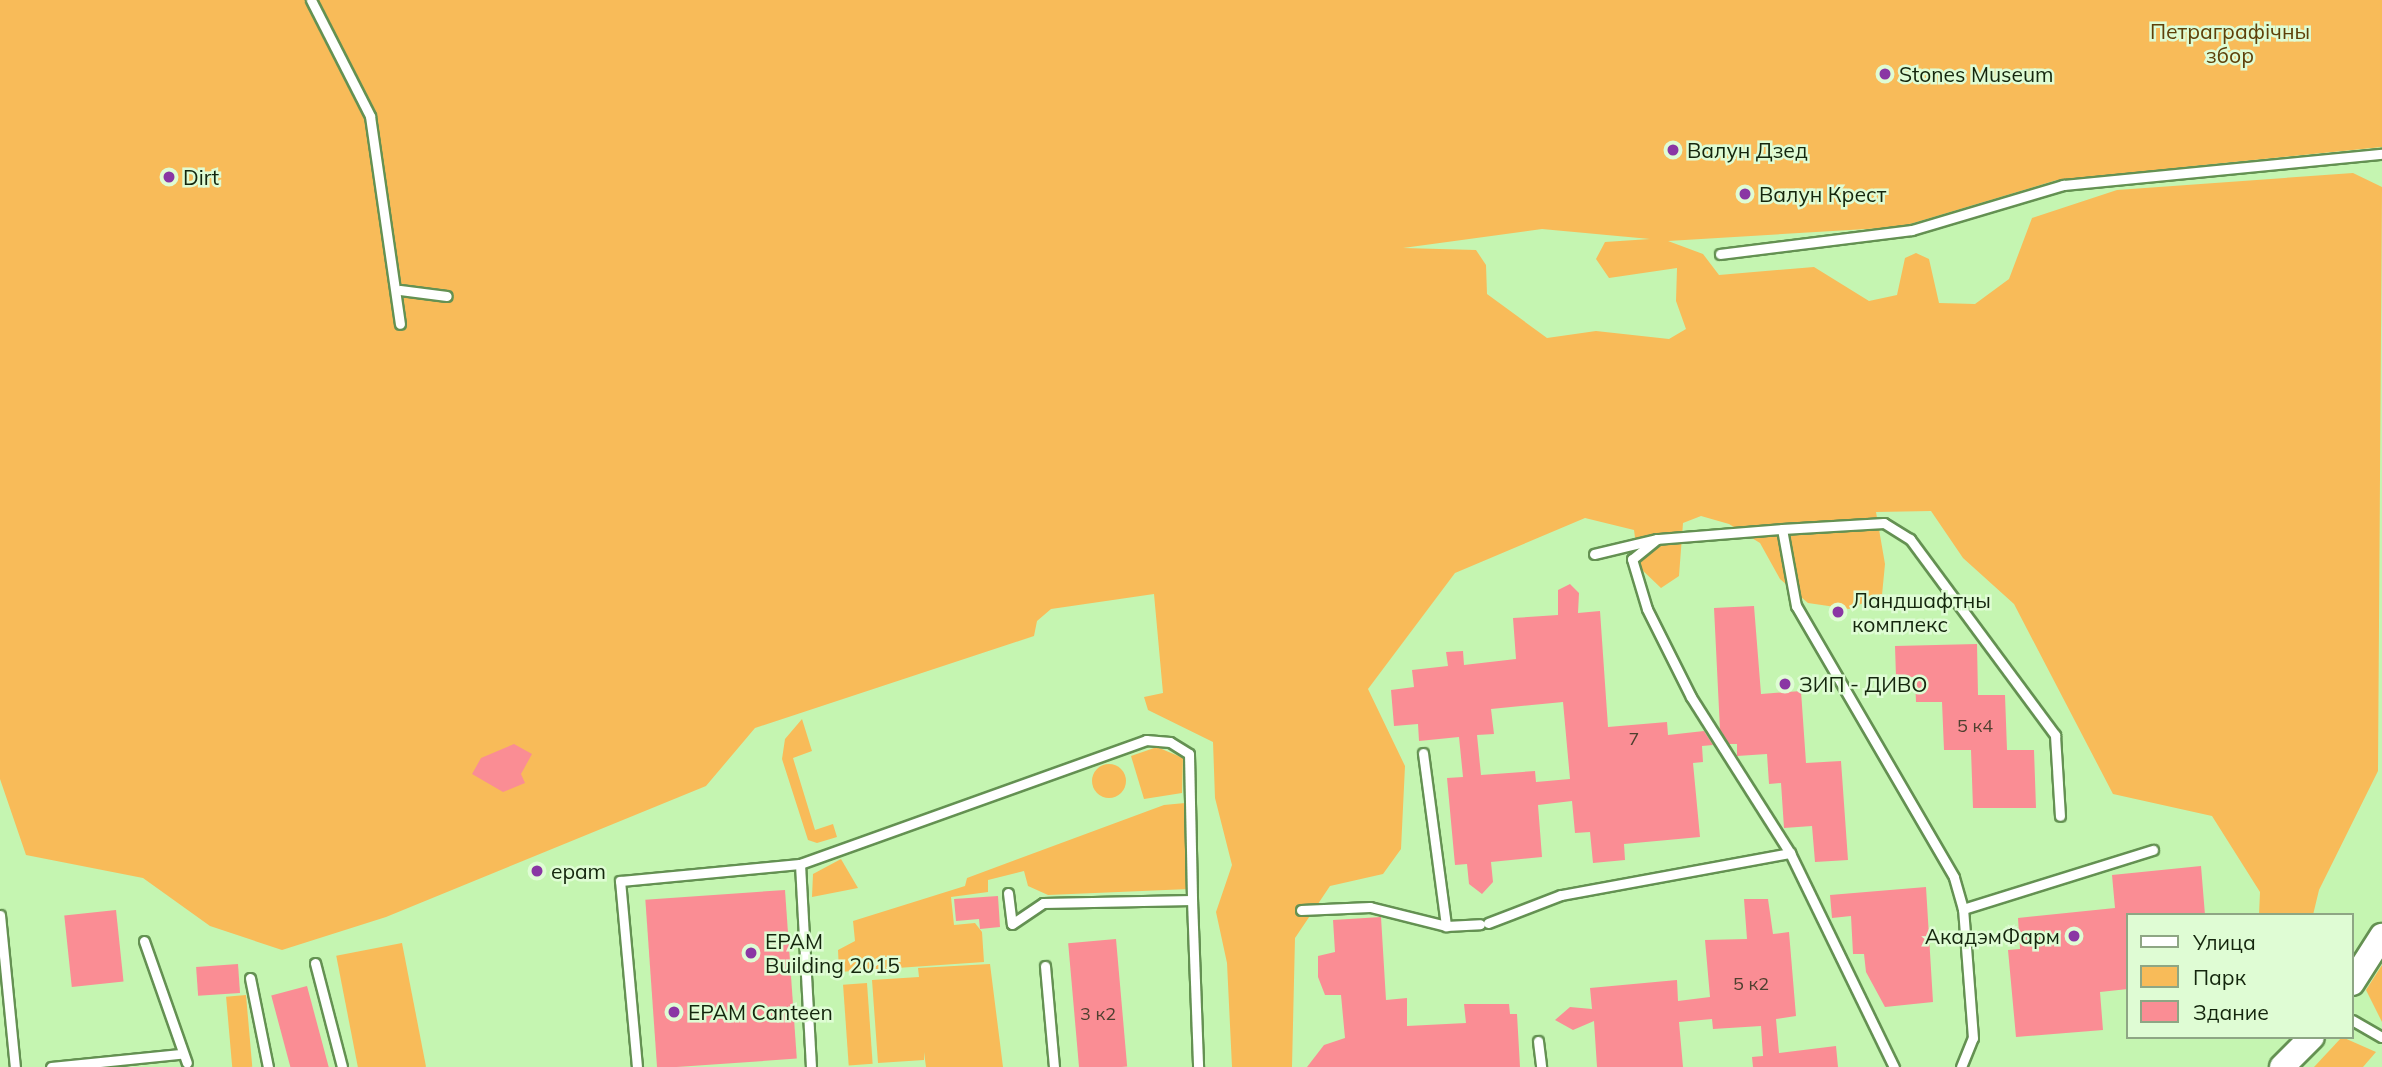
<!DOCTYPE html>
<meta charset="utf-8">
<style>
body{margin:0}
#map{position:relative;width:2382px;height:1067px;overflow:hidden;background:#c5f5b1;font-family:Mulish,sans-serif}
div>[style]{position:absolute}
.green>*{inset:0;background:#f8bb59;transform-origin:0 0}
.round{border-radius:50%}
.building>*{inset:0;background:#fa8d94;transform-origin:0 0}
.roads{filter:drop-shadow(2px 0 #649152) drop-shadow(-2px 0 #649152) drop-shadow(0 2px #649152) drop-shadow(0 -2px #649152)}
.service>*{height:9px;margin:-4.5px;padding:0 4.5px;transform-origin:4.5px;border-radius:4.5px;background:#fff}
.secondary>*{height:24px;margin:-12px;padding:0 12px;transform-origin:12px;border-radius:12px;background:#fff}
.dots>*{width:19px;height:19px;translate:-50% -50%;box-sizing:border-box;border:4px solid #dffcd4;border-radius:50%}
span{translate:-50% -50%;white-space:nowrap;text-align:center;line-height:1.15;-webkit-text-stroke:5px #dffcd4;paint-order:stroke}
.number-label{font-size:18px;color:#4e402f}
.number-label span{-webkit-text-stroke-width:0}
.park-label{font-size:21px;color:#5e4009}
.poi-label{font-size:21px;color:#14260d}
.left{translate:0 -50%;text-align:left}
.right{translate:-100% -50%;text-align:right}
.legend{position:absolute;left:2126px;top:913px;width:228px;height:126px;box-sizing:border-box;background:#dffcd4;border:2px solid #8ea684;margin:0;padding:9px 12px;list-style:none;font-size:21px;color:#14260d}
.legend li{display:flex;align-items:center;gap:14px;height:35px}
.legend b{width:35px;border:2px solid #8ea684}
</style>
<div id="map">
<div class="green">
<i style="clip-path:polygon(evenodd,0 0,2382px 0,2382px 147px,2057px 180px,1900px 227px,1668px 241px,1703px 254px,1719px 275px,1814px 267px,1869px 301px,1897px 295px,1905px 258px,1916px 253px,1929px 259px,1939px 303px,1975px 304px,2009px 279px,2032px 218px,2117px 190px,2353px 173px,2382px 187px,2378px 771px,2319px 890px,2313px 915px,2259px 915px,2260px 892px,2212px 816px,2113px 794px,2014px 604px,1963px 558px,1931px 511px,1876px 512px,1885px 564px,1882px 595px,1849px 609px,1808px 603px,1780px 579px,1760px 543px,1729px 524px,1701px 516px,1683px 523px,1679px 576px,1661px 588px,1639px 567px,1634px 530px,1585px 518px,1455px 573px,1368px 689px,1405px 766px,1401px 849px,1383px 874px,1330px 886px,1295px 938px,1292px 1067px,1232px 1067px,1227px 963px,1216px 912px,1232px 865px,1215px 798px,1213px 742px,1148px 710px,1144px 697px,1163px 693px,1154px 594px,1051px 609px,1037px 621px,1034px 636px,755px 728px,706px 786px,386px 917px,282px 950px,210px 926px,143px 878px,26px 855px,0 779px,0 0,1542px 229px,1650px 239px,1605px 242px,1596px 259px,1609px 278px,1677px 268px,1676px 301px,1686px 329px,1669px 339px,1596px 331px,1547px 338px,1487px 294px,1486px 265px,1476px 250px,1403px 248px,1542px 229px)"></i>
<i style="clip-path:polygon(802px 719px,812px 751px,793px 758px,815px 830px,833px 824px,837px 837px,817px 843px,808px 840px,782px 759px,785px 739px)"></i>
<i style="clip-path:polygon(1157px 747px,1183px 758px,1182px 793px,1144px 799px,1131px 756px)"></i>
<i class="round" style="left:1092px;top:764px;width:34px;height:34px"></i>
<i style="clip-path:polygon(1185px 803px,1189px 889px,1048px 895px,1028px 886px,1024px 871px,988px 880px,988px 892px,951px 897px,954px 925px,975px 923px,982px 932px,984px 962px,839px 972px,838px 950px,855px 941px,853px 921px,965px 886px,967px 878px,1164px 805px)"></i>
<i style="clip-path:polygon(841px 859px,858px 888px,812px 897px,813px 874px)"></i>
<i style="left:402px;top:943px;width:126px;height:67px;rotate:79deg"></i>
<i style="clip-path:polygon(990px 964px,1003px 1067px,926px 1067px,924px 1052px,924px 1060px,878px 1063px,872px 980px,919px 977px,918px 968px)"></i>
<i style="clip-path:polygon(2382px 965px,2382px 1022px,2366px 990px)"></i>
<i style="left:867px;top:983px;width:81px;height:24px;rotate:86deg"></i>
<i style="left:246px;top:995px;width:72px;height:20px;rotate:85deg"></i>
<i style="clip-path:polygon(2342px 1037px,2376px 1052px,2363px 1067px,2314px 1067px)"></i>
</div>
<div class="building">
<i style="clip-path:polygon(evenodd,1570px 584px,1579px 593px,1578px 613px,1600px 611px,1608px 727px,1667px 722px,1668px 735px,1704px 731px,1713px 745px,1702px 746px,1703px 762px,1693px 763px,1700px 837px,1624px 844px,1625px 860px,1593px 863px,1590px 832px,1575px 833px,1572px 801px,1538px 805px,1542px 857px,1491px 862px,1493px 882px,1482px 894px,1469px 884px,1467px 864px,1455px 865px,1447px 778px,1463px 777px,1459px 737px,1419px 741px,1418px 724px,1394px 726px,1391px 690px,1414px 687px,1412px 670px,1448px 666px,1446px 652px,1463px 651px,1464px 665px,1516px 659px,1513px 618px,1558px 615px,1558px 590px,1570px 584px,1563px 702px,1570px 779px,1536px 782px,1535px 771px,1481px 775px,1477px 735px,1494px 734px,1491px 709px,1563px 702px)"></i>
<i style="clip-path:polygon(1754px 606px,1761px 694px,1801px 691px,1806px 763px,1841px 761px,1848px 860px,1815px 862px,1812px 826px,1784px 828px,1781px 783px,1769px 784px,1767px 754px,1737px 756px,1737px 744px,1729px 744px,1720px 730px,1714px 608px)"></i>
<i style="clip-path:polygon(1977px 644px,1978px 695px,2005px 695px,2007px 750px,2034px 750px,2036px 808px,1973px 808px,1971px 750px,1944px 750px,1942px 702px,1916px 702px,1915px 677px,1896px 677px,1895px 646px)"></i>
<i style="clip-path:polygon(514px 744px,532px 754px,521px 774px,525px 783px,503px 792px,472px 774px,481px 758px)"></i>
<i style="clip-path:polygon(2201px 866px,2205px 915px,2128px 915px,2128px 989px,2100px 992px,2103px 1030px,2016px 1037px,2008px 950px,2020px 949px,2018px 918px,2115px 908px,2112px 875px)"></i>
<i style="clip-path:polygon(1926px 887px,1933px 1002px,1885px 1007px,1866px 972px,1864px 954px,1853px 954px,1851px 916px,1832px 918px,1830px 895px)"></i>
<i style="left:785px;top:890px;width:169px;height:140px;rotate:86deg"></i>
<i style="clip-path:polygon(998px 896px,1000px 927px,980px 929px,979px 919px,956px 921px,954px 899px)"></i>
<i style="clip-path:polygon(1744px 899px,1768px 899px,1773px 934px,1789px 932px,1796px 1016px,1776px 1019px,1779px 1053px,1836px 1046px,1838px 1067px,1753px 1067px,1752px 1057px,1763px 1056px,1761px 1026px,1713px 1029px,1712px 1019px,1679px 1022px,1683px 1067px,1597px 1067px,1594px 1021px,1573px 1030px,1555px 1020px,1570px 1007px,1592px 1009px,1590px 988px,1677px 980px,1678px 1001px,1710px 997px,1705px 940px,1747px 939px)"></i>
<i style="left:116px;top:910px;width:72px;height:52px;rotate:84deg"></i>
<i style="clip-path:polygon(1381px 917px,1386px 1000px,1407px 998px,1407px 1026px,1466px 1023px,1464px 1004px,1509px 1004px,1510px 1014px,1517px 1014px,1520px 1067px,1307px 1067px,1324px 1045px,1345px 1038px,1341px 995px,1325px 995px,1318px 977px,1318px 956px,1335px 952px,1333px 920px)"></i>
<i style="left:1116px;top:939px;width:128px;height:48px;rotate:85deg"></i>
<i style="left:238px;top:964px;width:29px;height:42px;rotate:86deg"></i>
<i style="left:307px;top:986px;width:84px;height:37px;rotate:75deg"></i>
</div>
<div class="roads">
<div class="service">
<i style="left:311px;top:0;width:130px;rotate:63deg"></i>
<i style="left:370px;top:116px;width:210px;rotate:81.8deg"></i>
<i style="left:1720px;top:254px;width:193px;rotate:-7.1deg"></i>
<i style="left:1912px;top:230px;width:158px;rotate:-16.6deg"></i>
<i style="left:2063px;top:185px;width:321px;rotate:-5.6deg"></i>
<i style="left:400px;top:290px;width:47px;rotate:7.3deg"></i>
<i style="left:1657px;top:539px;width:32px;rotate:141deg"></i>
<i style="left:1632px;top:559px;width:52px;rotate:73.3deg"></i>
<i style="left:1647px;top:609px;width:98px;rotate:63.4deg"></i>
<i style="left:1691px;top:697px;width:185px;rotate:57.6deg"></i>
<i style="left:1790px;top:853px;width:238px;rotate:64.1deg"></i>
<i style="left:1594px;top:554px;width:65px;rotate:-13.4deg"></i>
<i style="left:1657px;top:539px;width:125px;rotate:-4.6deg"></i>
<i style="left:1423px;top:753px;width:175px;rotate:82.4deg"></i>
<i style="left:800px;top:864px;width:203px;rotate:86.9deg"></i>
<i style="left:1008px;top:893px;width:31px;rotate:83deg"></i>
<i style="left:1012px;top:924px;width:37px;rotate:-34deg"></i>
<i style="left:1043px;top:903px;width:149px;rotate:-1.2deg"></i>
<i style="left:1192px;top:900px;width:167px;rotate:87.9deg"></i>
<i style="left:1963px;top:909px;width:33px;rotate:-106deg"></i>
<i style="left:1954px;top:877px;width:314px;rotate:-120.2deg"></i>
<i style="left:1796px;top:606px;width:78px;rotate:-100.3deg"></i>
<i style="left:1782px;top:529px;width:102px;rotate:-3.4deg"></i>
<i style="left:1884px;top:523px;width:31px;rotate:32deg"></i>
<i style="left:1910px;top:539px;width:244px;rotate:53.5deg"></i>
<i style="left:2055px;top:735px;width:81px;rotate:86.5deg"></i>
<i style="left:1301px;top:910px;width:69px;rotate:-2.5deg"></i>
<i style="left:1370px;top:907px;width:78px;rotate:14deg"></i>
<i style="left:1446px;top:926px;width:34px;rotate:-3deg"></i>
<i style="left:0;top:915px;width:153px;rotate:84.4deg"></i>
<i style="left:1488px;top:923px;width:78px;rotate:-21deg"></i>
<i style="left:1561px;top:895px;width:233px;rotate:-10.4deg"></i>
<i style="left:144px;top:941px;width:129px;rotate:70.6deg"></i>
<i style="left:315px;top:963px;width:107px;rotate:75.4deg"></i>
<i style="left:1045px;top:966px;width:101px;rotate:84.9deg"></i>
<i style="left:250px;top:978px;width:91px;rotate:78.6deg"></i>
<i style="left:2352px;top:1020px;width:34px;rotate:30deg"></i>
<i style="left:1538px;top:1041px;width:26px;rotate:83deg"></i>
<i style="left:51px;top:1067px;width:130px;rotate:-5.8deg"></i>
<i style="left:637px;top:1067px;width:187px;rotate:-95.2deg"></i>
<i style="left:620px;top:881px;width:181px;rotate:-5.4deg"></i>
<i style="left:800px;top:864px;width:368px;rotate:-19.7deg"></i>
<i style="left:1146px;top:740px;width:24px;rotate:5deg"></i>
<i style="left:1170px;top:742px;width:22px;rotate:32deg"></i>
<i style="left:1189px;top:754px;width:146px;rotate:88.8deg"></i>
<i style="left:1961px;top:1067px;width:31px;rotate:-68deg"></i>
<i style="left:1973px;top:1038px;width:129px;rotate:-94.4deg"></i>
<i style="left:1963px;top:909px;width:199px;rotate:-17.3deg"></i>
</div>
<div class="secondary">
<i style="left:2352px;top:983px;width:56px;rotate:-57.4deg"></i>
<i style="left:2282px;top:1067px;width:42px;rotate:-45deg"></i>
</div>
</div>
<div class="dots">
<i style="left:1885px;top:74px;background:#8a36a4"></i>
<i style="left:1673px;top:150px;background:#8a36a4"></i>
<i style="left:169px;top:177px;background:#8a36a4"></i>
<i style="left:1745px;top:194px;background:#8a36a4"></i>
<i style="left:1838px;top:612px;background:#8a36a4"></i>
<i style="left:1785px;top:684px;background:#8a36a4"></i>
<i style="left:537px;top:871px;background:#8a36a4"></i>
<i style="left:2074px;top:936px;background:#8a36a4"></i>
<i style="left:751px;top:953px;background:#8a36a4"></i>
<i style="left:674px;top:1012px;background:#8a36a4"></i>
</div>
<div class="number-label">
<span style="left:1975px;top:726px">5 к4</span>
<span style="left:1634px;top:739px">7</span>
<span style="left:1751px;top:984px">5 к2</span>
<span style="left:1098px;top:1014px">3 к2</span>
</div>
<div class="park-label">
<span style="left:2230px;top:43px">Петраграфічны<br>збор</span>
</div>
<div class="poi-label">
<span class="left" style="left:1899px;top:74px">Stones Museum</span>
<span class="left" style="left:1687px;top:150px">Валун Дзед</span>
<span class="left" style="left:183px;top:177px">Dirt</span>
<span class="left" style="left:1759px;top:194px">Валун Крест</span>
<span class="left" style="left:1852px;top:612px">Ландшафтны<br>комплекс</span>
<span class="left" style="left:1799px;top:684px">ЗИП - ДИВО</span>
<span class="left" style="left:551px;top:871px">epam</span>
<span class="right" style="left:2060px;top:936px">АкадэмФарм</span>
<span class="left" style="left:765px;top:953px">EPAM<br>Building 2015</span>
<span class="left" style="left:688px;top:1012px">EPAM Canteen</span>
</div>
<ul class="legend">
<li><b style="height:9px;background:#fff"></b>Улица</li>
<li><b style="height:19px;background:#f8bb59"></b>Парк</li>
<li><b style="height:19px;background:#fa8d94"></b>Здание</li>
</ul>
</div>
